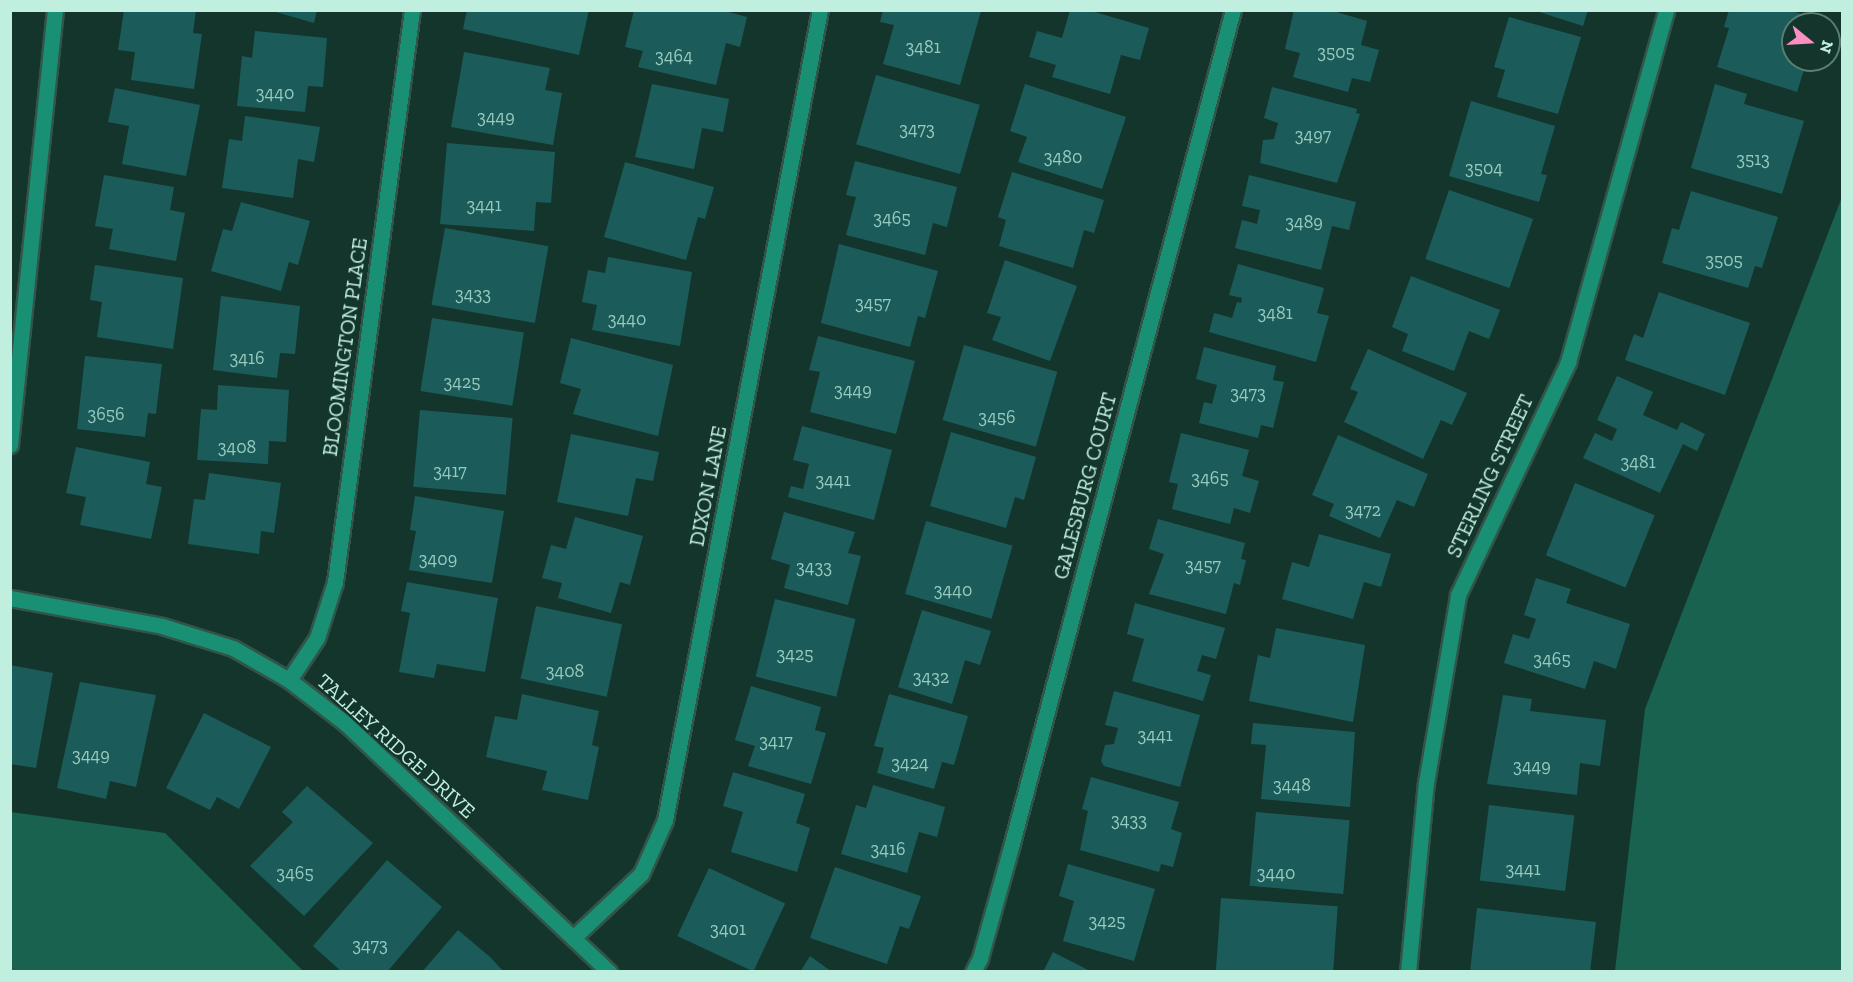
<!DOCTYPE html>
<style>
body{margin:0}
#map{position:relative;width:1853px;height:982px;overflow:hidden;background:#14352c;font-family:"Zilla Slab",serif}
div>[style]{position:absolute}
.green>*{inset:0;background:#18624f}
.building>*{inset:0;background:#1b5c5a;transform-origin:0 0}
.roads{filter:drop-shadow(2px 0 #325449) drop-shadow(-2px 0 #325449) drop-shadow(0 2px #325449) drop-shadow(0 -2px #325449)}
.street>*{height:15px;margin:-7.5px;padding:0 7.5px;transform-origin:7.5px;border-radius:7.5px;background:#198f73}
.secondary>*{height:15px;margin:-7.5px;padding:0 7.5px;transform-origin:7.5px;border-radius:7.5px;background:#198f73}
span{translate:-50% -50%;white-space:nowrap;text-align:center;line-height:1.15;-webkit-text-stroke:5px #14352c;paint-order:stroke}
.number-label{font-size:18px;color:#97cabe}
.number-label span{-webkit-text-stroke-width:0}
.street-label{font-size:21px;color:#c0efdf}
.frame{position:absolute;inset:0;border:12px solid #c0efdf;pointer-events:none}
.north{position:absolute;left:1781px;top:12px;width:60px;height:60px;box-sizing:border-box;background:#14352c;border:2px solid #597f74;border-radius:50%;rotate:108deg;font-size:16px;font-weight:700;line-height:24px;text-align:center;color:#c0efdf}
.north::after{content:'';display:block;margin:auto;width:21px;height:27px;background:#fc8fc1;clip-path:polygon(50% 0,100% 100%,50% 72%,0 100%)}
</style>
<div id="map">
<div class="green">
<i style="clip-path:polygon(1842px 197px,1842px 971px,1615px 971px,1645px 709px)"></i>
<i style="clip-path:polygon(11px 812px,165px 833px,303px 971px,11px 971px)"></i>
</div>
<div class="building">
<i style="clip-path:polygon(124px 10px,196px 10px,193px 33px,202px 34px,194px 89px,131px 80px,135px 52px,118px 50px)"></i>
<i style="clip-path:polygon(269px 10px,317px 10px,314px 23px)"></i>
<i style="clip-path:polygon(467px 10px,589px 10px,579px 55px,463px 29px)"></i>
<i style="clip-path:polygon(634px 10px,722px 10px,747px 17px,740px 47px,726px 43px,716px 85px,638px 67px,643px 51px,625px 47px)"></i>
<i style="clip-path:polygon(883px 10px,981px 11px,960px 85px,883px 64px,894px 25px,880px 22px)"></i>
<i style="clip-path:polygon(1070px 10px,1088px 10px,1149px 28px,1140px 60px,1121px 55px,1110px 94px,1052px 77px,1056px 65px,1029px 57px,1037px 31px,1062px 38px)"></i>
<i style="clip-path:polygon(1294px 10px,1330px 10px,1367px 21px,1361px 45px,1379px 50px,1370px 82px,1352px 78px,1348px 92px,1293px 77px,1300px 53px,1285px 49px)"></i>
<i style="clip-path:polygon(1533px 10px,1588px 10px,1583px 26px)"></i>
<i style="clip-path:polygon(1729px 10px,1789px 10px,1819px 20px,1818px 24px,1793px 24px,1793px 60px,1807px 60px,1797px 92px,1717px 67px,1729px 28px,1724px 27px)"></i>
<i style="clip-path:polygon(1509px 17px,1581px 37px,1558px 114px,1497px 97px,1505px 70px,1494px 67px)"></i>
<i style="clip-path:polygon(255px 31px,327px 38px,323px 87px,308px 86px,305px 112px,237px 106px,242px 56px,252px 58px)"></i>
<i style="clip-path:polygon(464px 52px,550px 68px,545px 90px,562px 93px,553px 145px,451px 127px)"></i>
<i style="left:876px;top:75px;width:108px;height:72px;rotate:16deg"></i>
<i style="clip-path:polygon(652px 84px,729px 99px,723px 132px,702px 128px,694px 169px,635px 157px)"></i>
<i style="clip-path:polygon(1025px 84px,1126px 117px,1102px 189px,1018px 162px,1027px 137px,1010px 131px)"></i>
<i style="clip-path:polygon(1715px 84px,1747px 94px,1744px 104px,1804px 121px,1782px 194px,1691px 168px)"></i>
<i style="clip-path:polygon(1272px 87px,1357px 109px,1356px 113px,1360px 114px,1337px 183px,1260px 163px,1263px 140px,1274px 139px,1278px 123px,1264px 118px)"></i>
<i style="clip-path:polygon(115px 88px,200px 105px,186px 176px,122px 164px,129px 126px,108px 122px)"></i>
<i style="clip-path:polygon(1471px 101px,1555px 126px,1541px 174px,1547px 175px,1539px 202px,1449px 176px)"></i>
<i style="clip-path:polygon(245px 116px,320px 127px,314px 162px,298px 159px,293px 198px,222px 188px,229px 139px,242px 141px)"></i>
<i style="clip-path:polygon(447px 143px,555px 152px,551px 203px,536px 202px,534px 231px,440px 224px)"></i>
<i style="clip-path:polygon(855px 161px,957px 187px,947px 227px,933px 223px,925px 255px,846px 235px,856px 197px,846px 195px)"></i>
<i style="clip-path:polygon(625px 162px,714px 187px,705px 219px,698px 217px,686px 260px,604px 237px)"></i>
<i style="clip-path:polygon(1012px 172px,1104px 200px,1094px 233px,1084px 230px,1073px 268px,999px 246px,1006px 220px,998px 217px)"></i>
<i style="clip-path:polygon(104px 175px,174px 187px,170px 210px,185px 213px,176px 261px,109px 249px,113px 229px,95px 226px)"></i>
<i style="clip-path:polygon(1249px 175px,1356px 202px,1349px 230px,1332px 226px,1321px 270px,1235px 248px,1242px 220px,1257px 224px,1260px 210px,1242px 206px)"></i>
<i style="left:1449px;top:190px;width:89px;height:73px;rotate:19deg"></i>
<i style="clip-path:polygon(1691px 191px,1778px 217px,1762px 268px,1755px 266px,1748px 288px,1662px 263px,1672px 228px,1679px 230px)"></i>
<i style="clip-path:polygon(241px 202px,310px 221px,298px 265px,289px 262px,281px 291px,211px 271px,223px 229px,232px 231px)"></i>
<i style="left:445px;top:228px;width:105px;height:78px;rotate:10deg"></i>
<i style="clip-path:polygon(839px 244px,938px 271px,925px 318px,918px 316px,910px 347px,821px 323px)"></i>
<i style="clip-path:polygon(608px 257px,692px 272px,680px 346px,592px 330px,597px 305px,582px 302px,588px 270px,605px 273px)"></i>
<i style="clip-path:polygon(1005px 260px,1077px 286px,1050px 361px,992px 340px,1001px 317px,987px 313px)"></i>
<i style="clip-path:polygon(1238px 264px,1324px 288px,1317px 313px,1329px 316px,1316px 362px,1209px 332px,1214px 313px,1232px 318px,1237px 302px,1241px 303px,1242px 298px,1229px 295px)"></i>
<i style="clip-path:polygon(95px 265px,183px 278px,173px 349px,97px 337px,102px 302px,90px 300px)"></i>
<i style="clip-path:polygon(1411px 276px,1500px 310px,1489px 339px,1469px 331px,1454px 371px,1402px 351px,1408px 334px,1392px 327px)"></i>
<i style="clip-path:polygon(1659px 292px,1750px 323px,1725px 395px,1625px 360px,1634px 334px,1643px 338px)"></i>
<i style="clip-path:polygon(221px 296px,300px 306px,295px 354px,280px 353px,277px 378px,213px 370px)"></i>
<i style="left:432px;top:318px;width:93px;height:74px;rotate:9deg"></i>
<i style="clip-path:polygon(818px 336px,915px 361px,896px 434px,810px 412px,820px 372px,809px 370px)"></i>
<i style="clip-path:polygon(571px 338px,673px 365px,658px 436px,573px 414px,581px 389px,560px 383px)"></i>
<i style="left:964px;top:345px;width:97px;height:78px;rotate:16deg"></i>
<i style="clip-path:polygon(1204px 347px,1276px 366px,1273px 380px,1284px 382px,1273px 428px,1261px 425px,1258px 438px,1199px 423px,1204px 402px,1212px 404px,1217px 385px,1196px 379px)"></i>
<i style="clip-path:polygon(1368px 349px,1467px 393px,1452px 425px,1441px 420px,1423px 459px,1344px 422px,1358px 392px,1350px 389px)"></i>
<i style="clip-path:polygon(85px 356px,162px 364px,156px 414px,148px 413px,145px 437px,77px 429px)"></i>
<i style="clip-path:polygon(1617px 376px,1653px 392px,1643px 415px,1677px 430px,1681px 422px,1705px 434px,1697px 451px,1683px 444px,1660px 493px,1583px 458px,1595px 433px,1612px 441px,1617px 429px,1597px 420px)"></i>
<i style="clip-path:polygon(218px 385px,289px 390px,286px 442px,269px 441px,268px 464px,197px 460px,201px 409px,217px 410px)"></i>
<i style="left:420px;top:410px;width:93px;height:77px;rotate:5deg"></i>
<i style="clip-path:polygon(802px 426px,892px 450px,874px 520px,788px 497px,791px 486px,803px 489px,809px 464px,793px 460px)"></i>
<i style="clip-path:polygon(951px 432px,1036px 457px,1024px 500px,1015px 497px,1006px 528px,930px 506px)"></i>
<i style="clip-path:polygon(1181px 433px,1249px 450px,1242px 476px,1259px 481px,1250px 513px,1234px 508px,1230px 524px,1172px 509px,1178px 484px,1169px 482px)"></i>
<i style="clip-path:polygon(571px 434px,659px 452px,653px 481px,636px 478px,628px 516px,557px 502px)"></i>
<i style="clip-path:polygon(1338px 435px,1428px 474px,1414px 507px,1397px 500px,1380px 538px,1329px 516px,1334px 504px,1312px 495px)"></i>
<i style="clip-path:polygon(76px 447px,150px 462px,146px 484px,162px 487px,151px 539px,80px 525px,86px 497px,66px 493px)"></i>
<i style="clip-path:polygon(209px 473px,281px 483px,274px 533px,261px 531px,259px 554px,188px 544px,194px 499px,205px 500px)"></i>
<i style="left:1575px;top:483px;width:86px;height:78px;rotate:22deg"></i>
<i style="clip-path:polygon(415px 496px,504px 511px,492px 583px,409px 570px,416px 531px,410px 530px)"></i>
<i style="clip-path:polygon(784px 512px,855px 532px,848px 553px,861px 556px,848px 605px,784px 588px,790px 565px,771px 559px)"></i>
<i style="clip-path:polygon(575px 517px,643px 536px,630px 585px,620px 582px,611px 613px,558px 598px,562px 583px,542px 578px,551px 545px,566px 549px)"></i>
<i style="clip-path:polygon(1158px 519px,1245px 543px,1241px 559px,1246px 560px,1240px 585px,1234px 583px,1226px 614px,1149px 594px,1164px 554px,1149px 549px)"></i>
<i style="left:926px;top:521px;width:90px;height:76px;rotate:16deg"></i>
<i style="clip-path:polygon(1319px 534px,1391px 554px,1381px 587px,1364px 582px,1353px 619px,1282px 599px,1292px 562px,1309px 567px)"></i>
<i style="clip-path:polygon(1536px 578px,1571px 589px,1566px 603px,1630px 624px,1616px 669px,1594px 661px,1585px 689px,1504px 663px,1513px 634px,1529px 639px,1536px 619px,1524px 615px)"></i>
<i style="clip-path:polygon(407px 582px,498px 598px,485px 672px,437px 664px,434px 678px,399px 672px,410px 613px,401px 611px)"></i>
<i style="left:775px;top:599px;width:83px;height:80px;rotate:14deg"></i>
<i style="clip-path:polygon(1135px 603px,1225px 628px,1216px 659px,1202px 655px,1197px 671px,1211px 675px,1203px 701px,1132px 681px,1144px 639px,1127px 634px)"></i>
<i style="left:536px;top:606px;width:88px;height:74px;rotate:12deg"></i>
<i style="clip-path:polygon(922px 610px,991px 631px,980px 665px,965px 660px,952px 704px,898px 687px)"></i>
<i style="clip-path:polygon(1276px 628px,1365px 645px,1353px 722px,1249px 701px,1258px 655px,1270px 658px)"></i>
<i style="clip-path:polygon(10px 665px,53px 673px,36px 768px,10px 764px)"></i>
<i style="clip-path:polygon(80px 682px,156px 695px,136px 787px,110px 781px,106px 799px,57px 788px)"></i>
<i style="clip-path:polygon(751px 686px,821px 707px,815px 730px,826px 733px,811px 784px,748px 766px,755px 746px,735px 740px)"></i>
<i style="clip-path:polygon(1114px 691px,1200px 715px,1180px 787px,1104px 766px,1101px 761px,1105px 745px,1114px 744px,1118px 728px,1105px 725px)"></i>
<i style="clip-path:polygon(522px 694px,599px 711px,592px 745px,599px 747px,588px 800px,542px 790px,547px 771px,486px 757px,495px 716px,517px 720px)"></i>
<i style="clip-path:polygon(889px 694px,968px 716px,954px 765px,942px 762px,934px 789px,877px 773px,884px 748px,874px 746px)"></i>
<i style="clip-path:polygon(1503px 695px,1532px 699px,1530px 711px,1606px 720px,1600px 766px,1580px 763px,1577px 795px,1487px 784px)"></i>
<i style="clip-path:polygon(204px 713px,271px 747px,239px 809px,217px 797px,210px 810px,166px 788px)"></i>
<i style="clip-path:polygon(1253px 723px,1355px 732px,1350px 807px,1261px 799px,1266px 745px,1251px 744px)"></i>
<i style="clip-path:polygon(733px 772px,805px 794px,796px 823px,810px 828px,797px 872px,731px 852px,743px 812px,723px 806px)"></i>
<i style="clip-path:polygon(1091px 777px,1179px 802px,1171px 829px,1182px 833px,1173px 867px,1161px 864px,1159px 872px,1080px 850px,1088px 811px,1082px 809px)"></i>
<i style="clip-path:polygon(873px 785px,945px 807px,937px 837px,919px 832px,907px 873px,841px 854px,856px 805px,866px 808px)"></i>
<i style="clip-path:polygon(307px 786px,373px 843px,304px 916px,250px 866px,293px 822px,282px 812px)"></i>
<i style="left:1489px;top:805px;width:86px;height:76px;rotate:7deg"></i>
<i style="left:1256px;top:812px;width:94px;height:74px;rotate:5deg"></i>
<i style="clip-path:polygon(387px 860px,442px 907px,387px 972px,342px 972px,313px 946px)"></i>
<i style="clip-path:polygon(1068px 864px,1155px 889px,1134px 961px,1063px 941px,1074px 901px,1059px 896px)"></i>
<i style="clip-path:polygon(835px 867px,921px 896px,909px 929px,900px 926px,887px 964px,810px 938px)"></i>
<i style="left:709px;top:868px;width:84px;height:75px;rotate:25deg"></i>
<i style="left:1221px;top:898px;width:117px;height:74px;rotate:4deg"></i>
<i style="clip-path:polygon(1477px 908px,1596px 922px,1590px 972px,1470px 972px)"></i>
<i style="clip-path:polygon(458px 930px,490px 957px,504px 972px,422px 972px)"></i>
<i style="clip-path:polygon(1053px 952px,1092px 972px,1043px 972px)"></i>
<i style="clip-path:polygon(810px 956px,832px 972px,800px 972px)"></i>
</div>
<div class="roads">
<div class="street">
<i style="left:10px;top:445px;width:437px;rotate:-84.1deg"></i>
<i style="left:289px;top:680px;width:50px;rotate:-56.3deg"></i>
<i style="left:317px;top:638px;width:59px;rotate:-72.2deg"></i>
<i style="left:335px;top:582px;width:577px;rotate:-82.33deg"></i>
<i style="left:573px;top:938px;width:93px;rotate:-43.3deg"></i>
<i style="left:641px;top:874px;width:59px;rotate:-66deg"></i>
<i style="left:665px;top:820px;width:825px;rotate:-79.17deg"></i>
<i style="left:973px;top:972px;width:16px;rotate:-63deg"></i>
<i style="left:980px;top:958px;width:115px;rotate:-74.4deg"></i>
<i style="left:1011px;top:847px;width:866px;rotate:-75.15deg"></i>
<i style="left:1408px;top:972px;width:190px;rotate:-84.6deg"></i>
<i style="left:1426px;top:783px;width:191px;rotate:-80.3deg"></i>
<i style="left:1458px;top:595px;width:258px;rotate:-64.7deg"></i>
<i style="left:1568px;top:362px;width:365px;rotate:-74.4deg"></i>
</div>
<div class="secondary">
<i style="left:10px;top:598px;width:155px;rotate:10.4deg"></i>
<i style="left:162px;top:626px;width:74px;rotate:17.2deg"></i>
<i style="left:233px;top:648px;width:64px;rotate:29.7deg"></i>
<i style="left:289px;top:680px;width:71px;rotate:37.5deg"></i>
<i style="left:345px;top:723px;width:363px;rotate:43.3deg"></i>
</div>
</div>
<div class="number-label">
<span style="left:923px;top:47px">3481</span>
<span style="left:1336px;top:52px">3505</span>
<span style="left:674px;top:56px">3464</span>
<span style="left:275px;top:93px">3440</span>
<span style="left:496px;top:117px">3449</span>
<span style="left:917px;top:129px">3473</span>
<span style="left:1313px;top:135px">3497</span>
<span style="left:1063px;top:157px">3480</span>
<span style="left:1753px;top:159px">3513</span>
<span style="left:1484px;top:168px">3504</span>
<span style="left:484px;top:205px">3441</span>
<span style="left:892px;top:218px">3465</span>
<span style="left:1304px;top:222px">3489</span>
<span style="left:1724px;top:260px">3505</span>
<span style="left:473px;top:294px">3433</span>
<span style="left:873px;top:303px">3457</span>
<span style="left:1275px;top:313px">3481</span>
<span style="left:627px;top:319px">3440</span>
<span style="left:247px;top:358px">3416</span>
<span style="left:462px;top:382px">3425</span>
<span style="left:853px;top:390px">3449</span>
<span style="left:1248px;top:393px">3473</span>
<span style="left:106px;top:414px">3656</span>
<span style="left:997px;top:417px">3456</span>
<span style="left:237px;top:447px">3408</span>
<span style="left:1638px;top:462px">3481</span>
<span style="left:450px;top:471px">3417</span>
<span style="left:1210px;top:478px">3465</span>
<span style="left:833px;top:480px">3441</span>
<span style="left:1363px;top:510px">3472</span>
<span style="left:438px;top:559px">3409</span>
<span style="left:1203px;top:565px">3457</span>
<span style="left:814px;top:567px">3433</span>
<span style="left:953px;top:590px">3440</span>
<span style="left:795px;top:654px">3425</span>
<span style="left:1552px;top:659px">3465</span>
<span style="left:565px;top:671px">3408</span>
<span style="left:931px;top:677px">3432</span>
<span style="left:1155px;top:735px">3441</span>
<span style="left:776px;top:741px">3417</span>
<span style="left:91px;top:755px">3449</span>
<span style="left:910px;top:763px">3424</span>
<span style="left:1532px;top:766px">3449</span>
<span style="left:1292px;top:785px">3448</span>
<span style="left:1129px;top:820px">3433</span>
<span style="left:888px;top:849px">3416</span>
<span style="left:1523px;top:869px">3441</span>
<span style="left:295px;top:873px">3465</span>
<span style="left:1276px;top:873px">3440</span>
<span style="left:1107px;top:921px">3425</span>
<span style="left:728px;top:929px">3401</span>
<span style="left:370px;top:945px">3473</span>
</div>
<div class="street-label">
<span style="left:345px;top:347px;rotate:-82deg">BLOOMINGTON PLACE</span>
<span style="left:1490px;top:476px;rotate:-65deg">STERLING STREET</span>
<span style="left:708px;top:486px;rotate:-79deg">DIXON LANE</span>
<span style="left:1085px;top:486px;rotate:-75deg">GALESBURG COURT</span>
<span style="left:396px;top:746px;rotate:42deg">TALLEY RIDGE DRIVE</span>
</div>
<div class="frame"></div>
<div class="north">N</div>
</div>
